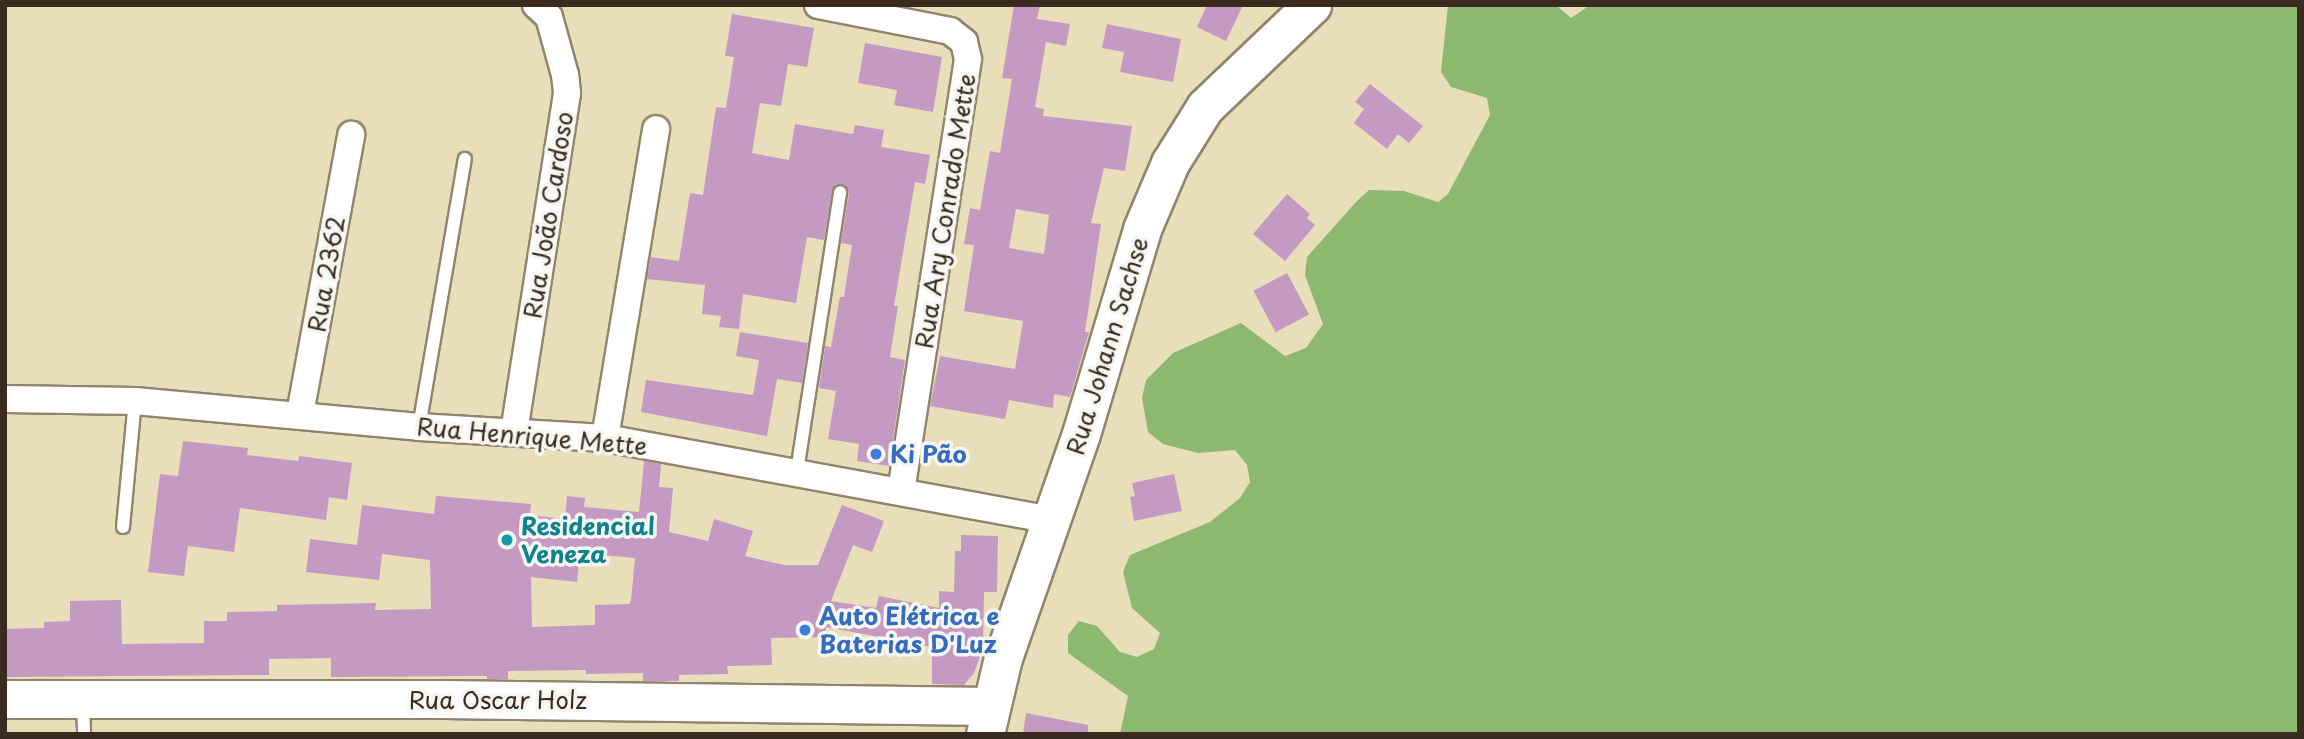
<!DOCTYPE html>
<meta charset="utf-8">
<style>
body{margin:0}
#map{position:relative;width:2304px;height:739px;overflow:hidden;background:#e8deba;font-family:"Playpen Sans",sans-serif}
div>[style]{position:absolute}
.forest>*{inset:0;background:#8cb86f}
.building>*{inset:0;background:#c49ac3;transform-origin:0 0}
.roads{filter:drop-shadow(2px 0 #92846c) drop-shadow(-2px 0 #92846c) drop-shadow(0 2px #92846c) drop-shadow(0 -2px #92846c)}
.lane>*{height:12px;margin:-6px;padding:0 6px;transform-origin:6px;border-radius:6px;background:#fff}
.street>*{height:26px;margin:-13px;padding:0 13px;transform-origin:13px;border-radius:13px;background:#fff}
.secondary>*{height:37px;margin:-18.5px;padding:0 18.5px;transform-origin:18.5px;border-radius:18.5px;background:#fff}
.dots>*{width:19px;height:19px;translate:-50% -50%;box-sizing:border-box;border:4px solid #f6f6f2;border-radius:50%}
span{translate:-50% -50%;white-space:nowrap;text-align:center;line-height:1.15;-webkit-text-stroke:7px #f6f6f2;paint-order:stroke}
.street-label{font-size:24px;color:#3b2a1e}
.shop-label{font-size:24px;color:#366cbe;font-weight:700}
.left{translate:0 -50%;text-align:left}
.culture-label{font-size:24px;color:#0d838f;font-weight:700}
.frame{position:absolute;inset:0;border:7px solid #3b2a1e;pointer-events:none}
</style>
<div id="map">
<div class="forest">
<i style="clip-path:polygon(1448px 5px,1556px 5px,1571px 18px,1590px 5px,2299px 5px,2299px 734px,1120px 734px,1128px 696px,1068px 653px,1068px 635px,1079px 621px,1097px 626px,1120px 652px,1137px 657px,1154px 649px,1160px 633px,1132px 608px,1123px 572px,1130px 555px,1210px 522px,1240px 498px,1250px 482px,1247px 465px,1235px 450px,1198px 453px,1163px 444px,1148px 432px,1142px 398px,1146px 380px,1173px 353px,1241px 323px,1285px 356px,1306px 348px,1323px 324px,1305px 275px,1307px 257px,1356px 202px,1369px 190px,1404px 191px,1438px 202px,1448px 194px,1490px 115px,1487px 98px,1451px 87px,1441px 72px)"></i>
</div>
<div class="building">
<i style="clip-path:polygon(evenodd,1014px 5px,1040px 5px,1037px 19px,1070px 24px,1066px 46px,1046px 42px,1035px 107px,1044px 109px,1043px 116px,1132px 126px,1125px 171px,1104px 168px,1091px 223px,1101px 224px,1085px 332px,1089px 332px,1070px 397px,1054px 394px,1053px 408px,1009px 400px,1005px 419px,930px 406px,940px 356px,1015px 369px,1023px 321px,964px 311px,974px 245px,964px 244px,970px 208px,980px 210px,990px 151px,1000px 153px,1012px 79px,1002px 78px,1014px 5px,1016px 209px,1049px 215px,1044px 254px,1009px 248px,1016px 209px)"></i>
<i style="clip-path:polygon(1207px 5px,1243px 5px,1226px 41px,1197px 27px)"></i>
<i style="clip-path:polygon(732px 14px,814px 28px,807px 67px,788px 64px,781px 106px,760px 103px,752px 153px,789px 160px,795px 124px,853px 134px,855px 125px,884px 130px,881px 147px,930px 155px,925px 184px,915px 182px,894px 306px,898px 306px,890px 357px,905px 360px,889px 466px,857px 461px,859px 444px,828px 439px,836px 391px,819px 388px,825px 346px,831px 347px,840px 297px,844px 297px,852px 245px,841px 243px,849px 193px,845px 185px,836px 184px,832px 190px,824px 240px,807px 237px,796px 303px,743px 294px,739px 329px,719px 327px,721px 316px,702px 314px,705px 285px,647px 279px,651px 257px,679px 261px,690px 193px,703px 195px,716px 107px,726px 108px,734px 57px,725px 56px)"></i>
<i style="clip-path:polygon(1107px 24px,1181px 39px,1173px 82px,1120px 72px,1124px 52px,1102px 48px)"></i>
<i style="clip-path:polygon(865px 43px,942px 57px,933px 112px,894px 105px,897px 90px,858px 83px)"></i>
<i style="clip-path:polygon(1370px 84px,1423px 126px,1409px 143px,1398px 134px,1387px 149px,1354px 123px,1364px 109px,1355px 102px)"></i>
<i style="clip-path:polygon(1287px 194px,1310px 214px,1307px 218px,1315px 225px,1285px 261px,1253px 234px)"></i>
<i style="left:1287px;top:273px;width:47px;height:38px;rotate:62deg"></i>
<i style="clip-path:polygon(740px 332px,808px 343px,802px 383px,777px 379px,767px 436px,641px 412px,646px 380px,753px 395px,759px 360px,736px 356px)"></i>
<i style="clip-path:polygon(183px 441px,248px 448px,247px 455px,298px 461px,299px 456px,352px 463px,347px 500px,329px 497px,326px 520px,240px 508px,234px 552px,188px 546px,184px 576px,148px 572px,160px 474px,178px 476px)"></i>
<i style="clip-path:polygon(evenodd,644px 461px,661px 464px,659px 487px,673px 488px,669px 532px,708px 541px,714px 519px,753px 531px,745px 556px,784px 565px,818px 565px,842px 505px,884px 521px,872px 552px,853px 545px,831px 601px,876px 608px,879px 596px,939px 608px,939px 591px,954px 592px,955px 551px,961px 551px,961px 535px,998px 536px,997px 592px,984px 592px,983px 648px,974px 673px,964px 685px,932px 684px,932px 647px,826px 627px,826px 637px,771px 638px,772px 665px,727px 666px,728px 674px,679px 675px,679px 681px,643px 681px,643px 673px,586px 674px,586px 670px,508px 671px,508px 679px,487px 679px,487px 676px,331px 677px,331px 658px,269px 659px,269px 675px,5px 677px,5px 629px,44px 628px,44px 622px,70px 621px,70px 601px,121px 600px,122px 644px,204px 643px,204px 621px,227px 621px,227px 612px,277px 611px,277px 605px,376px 603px,375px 610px,431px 609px,430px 560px,382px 554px,379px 580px,306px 572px,310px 539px,357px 545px,362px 505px,434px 514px,436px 496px,531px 504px,530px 515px,565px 519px,567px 496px,585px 498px,584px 507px,639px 512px,644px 461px,580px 553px,635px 558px,631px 601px,629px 604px,595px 605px,595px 625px,532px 627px,531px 577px,577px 582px,580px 553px)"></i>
<i style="clip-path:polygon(1174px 474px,1182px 511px,1134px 521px,1130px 497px,1135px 496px,1132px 483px)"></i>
<i style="clip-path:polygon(1026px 713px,1088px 725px,1088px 734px,1023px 734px)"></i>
</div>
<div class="roads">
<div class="lane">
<i style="left:419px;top:427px;width:272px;rotate:-80.3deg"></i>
<i style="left:797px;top:471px;width:282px;rotate:-81.2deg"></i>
<i style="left:123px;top:527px;width:127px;rotate:-84.6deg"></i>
<i style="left:83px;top:702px;width:32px;rotate:88deg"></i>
</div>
<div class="street">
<i style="left:818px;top:5px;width:135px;rotate:11.1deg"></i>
<i style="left:950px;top:31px;width:18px;rotate:38deg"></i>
<i style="left:964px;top:42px;width:17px;rotate:77deg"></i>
<i style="left:968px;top:59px;width:436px;rotate:98.8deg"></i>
<i style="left:5px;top:399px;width:130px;rotate:0.9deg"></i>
<i style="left:135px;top:401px;width:285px;rotate:5.2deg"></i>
<i style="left:419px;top:427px;width:186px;rotate:3.4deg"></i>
<i style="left:605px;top:438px;width:455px;rotate:10.4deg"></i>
<i style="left:300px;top:414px;width:284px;rotate:-79.6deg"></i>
<i style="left:514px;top:432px;width:343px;rotate:-81.1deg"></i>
<i style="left:567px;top:93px;width:18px;rotate:-96deg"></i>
<i style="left:565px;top:75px;width:60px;rotate:-105.4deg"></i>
<i style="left:549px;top:17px;width:18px;rotate:-137deg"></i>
<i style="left:605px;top:438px;width:313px;rotate:-80.6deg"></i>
</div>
<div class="secondary">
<i style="left:5px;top:699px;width:439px"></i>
<i style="left:444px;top:699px;width:546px;rotate:0.73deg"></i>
<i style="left:985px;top:734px;width:78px;rotate:-76.7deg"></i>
<i style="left:1003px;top:658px;width:237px;rotate:-70.8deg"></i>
<i style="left:1081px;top:434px;width:214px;rotate:-73.4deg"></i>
<i style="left:1142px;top:229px;width:72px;rotate:-67deg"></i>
<i style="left:1170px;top:163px;width:66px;rotate:-58deg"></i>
<i style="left:1205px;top:107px;width:148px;rotate:-43.6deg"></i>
</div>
</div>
<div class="dots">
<i style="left:876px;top:454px;background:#3f7fe0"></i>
<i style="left:507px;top:540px;background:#0f9aa8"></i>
<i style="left:805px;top:630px;background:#3f7fe0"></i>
</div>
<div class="street-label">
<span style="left:945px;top:211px;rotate:-81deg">Rua Ary Conrado Mette</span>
<span style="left:548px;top:215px;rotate:-81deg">Rua João Cardoso</span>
<span style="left:326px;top:274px;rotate:-80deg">Rua 2362</span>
<span style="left:1107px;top:346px;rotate:-73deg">Rua Johann Sachse</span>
<span style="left:532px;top:436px;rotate:5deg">Rua Henrique Mette</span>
<span style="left:498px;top:700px">Rua Oscar Holz</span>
</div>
<div class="shop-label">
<span class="left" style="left:890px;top:454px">Ki Pão</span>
<span class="left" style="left:819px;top:630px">Auto Elétrica e<br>Baterias D'Luz</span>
</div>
<div class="culture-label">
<span class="left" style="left:521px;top:540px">Residencial<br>Veneza</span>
</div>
<div class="frame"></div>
</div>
